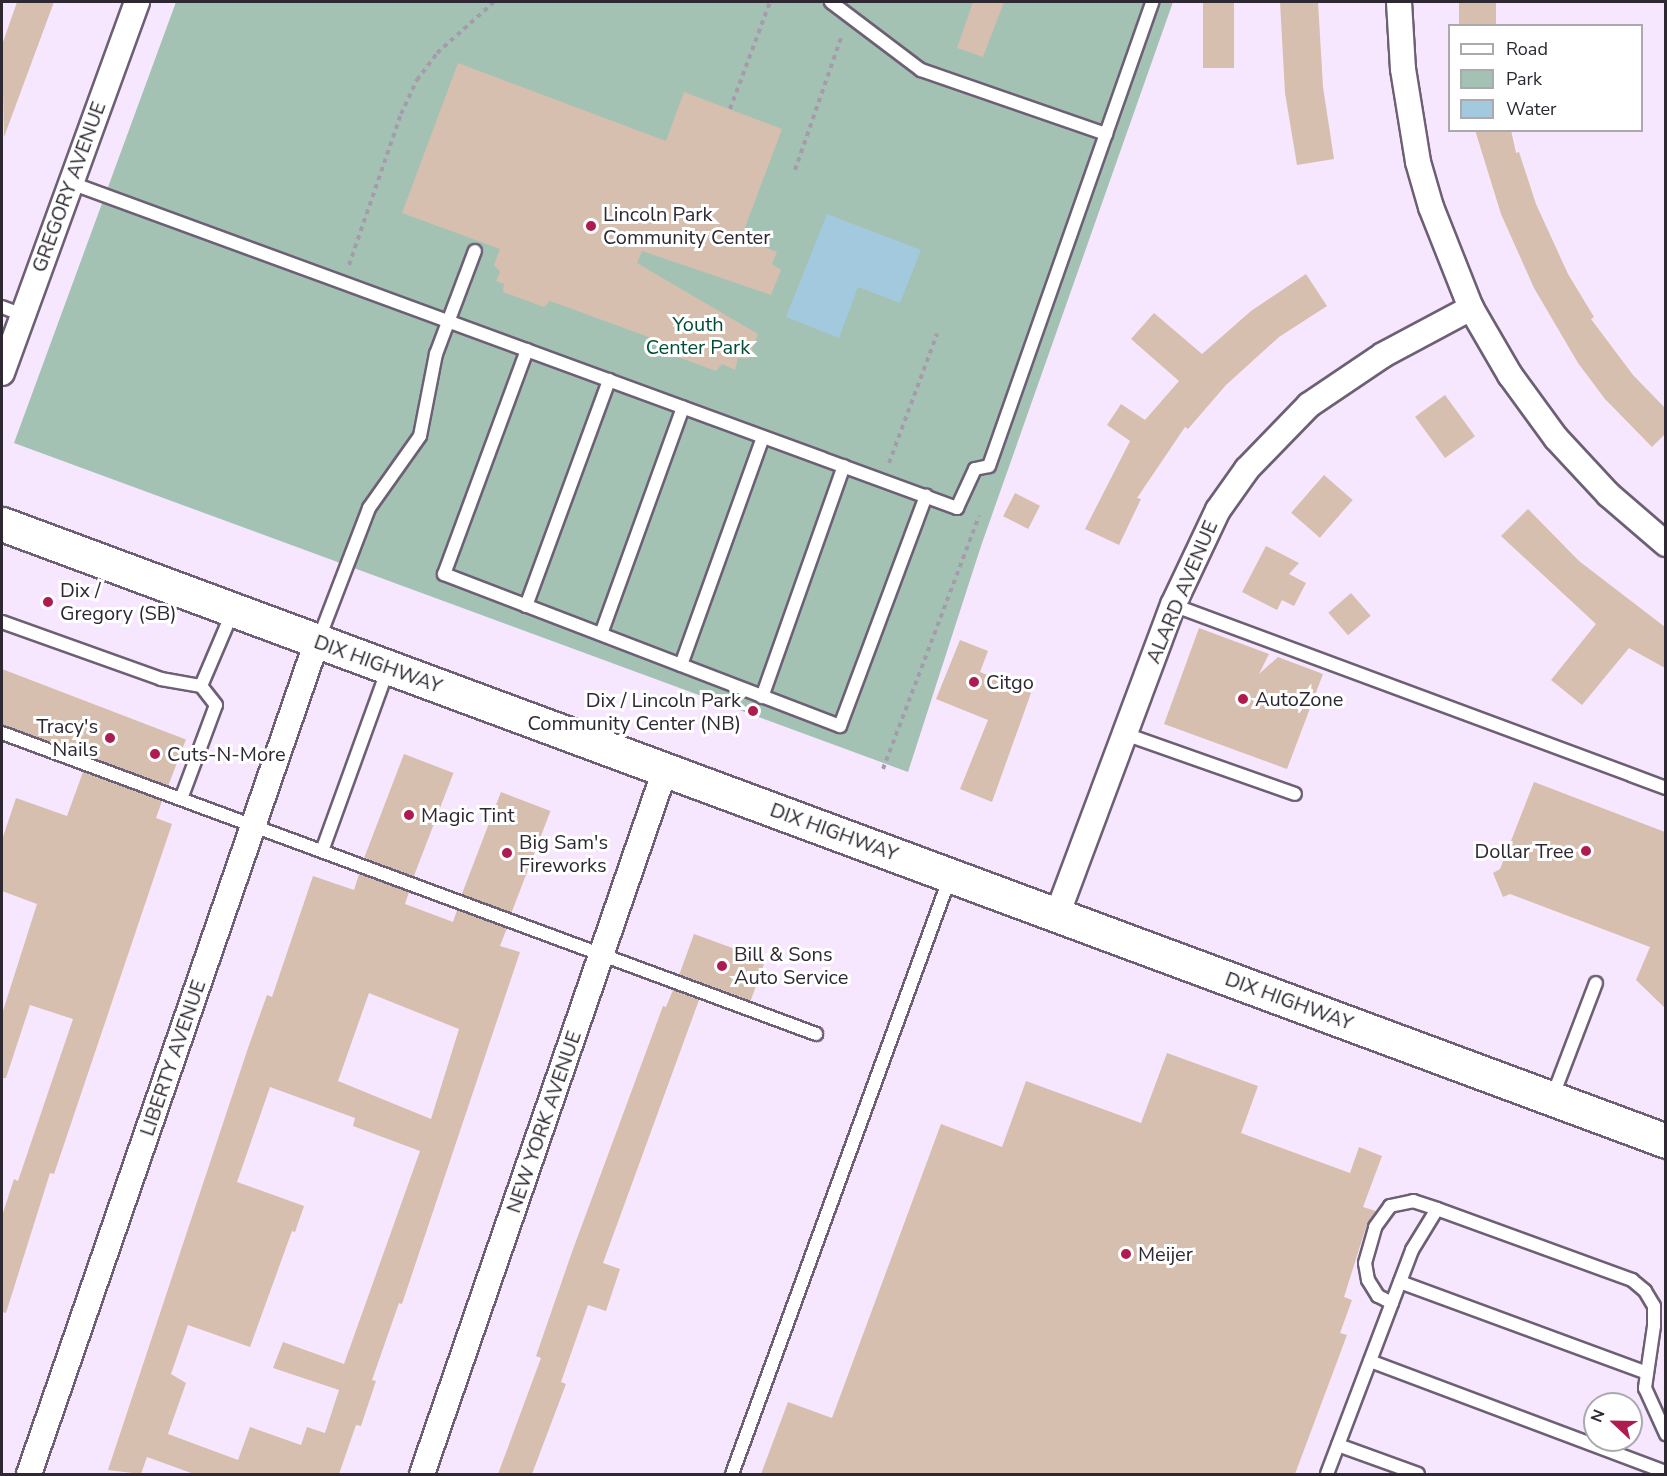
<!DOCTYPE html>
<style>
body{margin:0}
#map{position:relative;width:1667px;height:1476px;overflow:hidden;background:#f6e7fe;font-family:"Nunito Sans",sans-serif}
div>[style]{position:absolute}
.green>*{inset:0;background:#a3c2b3}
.water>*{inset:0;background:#a2c9de}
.building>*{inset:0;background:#d6bfae;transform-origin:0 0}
.path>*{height:4px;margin-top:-2px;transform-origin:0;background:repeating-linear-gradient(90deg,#a69bad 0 4.5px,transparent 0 9px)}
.roads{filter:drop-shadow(2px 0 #6d6074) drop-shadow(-2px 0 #6d6074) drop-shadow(0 2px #6d6074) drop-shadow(0 -2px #6d6074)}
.service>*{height:12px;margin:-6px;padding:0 6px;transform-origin:6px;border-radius:6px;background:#fff}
.minor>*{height:24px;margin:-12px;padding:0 12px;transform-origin:12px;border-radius:12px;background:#fff}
.primary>*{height:33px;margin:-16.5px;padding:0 16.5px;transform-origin:16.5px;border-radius:16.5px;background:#fff}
.dots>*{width:16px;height:16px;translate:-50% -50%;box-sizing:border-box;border:3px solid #fff;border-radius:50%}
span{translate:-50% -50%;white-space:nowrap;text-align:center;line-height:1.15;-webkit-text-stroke:6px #fff;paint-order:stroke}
.street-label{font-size:20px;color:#2d2831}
.poi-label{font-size:20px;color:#2d2831}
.left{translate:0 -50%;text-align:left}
.right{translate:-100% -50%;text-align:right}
.park-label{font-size:20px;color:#004e36}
.frame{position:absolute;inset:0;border:3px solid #2d2831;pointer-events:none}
.legend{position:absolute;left:1448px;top:24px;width:195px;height:108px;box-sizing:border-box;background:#fff;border:2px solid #aba9ad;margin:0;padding:8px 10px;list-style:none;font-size:18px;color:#2d2831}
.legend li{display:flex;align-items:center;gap:12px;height:30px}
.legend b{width:30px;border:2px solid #aba9ad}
.north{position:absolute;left:1583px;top:1392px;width:60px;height:60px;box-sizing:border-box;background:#fff;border:2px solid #aba9ad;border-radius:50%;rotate:292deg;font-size:16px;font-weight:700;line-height:24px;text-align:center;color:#2d2831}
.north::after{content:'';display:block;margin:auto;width:21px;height:27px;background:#ad1b4f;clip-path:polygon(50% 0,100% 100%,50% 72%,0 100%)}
</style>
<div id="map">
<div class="green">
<i style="clip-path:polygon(176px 2px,1173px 2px,981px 546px,908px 772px,14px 443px)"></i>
</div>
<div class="water">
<i style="clip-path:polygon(827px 214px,921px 250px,900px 303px,858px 287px,839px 338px,786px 317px)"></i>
</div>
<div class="building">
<i style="clip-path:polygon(17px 2px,54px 2px,4px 137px,2px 45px)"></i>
<i style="clip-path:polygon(973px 2px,1004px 2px,983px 57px,957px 48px)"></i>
<i style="left:1203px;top:2px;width:31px;height:66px"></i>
<i style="clip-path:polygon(1280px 2px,1318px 2px,1323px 87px,1334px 159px,1297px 165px,1285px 93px)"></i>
<i style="left:1459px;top:2px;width:37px;height:24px"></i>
<i style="clip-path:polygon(458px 63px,666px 141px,684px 92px,782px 129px,741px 238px,777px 252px,772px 264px,781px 270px,771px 295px,642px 251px,637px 263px,758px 334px,748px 359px,738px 358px,735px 370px,722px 364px,716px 371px,675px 356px,676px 347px,550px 301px,544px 307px,503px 292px,504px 284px,496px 281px,500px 272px,494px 265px,500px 249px,402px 213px)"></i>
<i style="clip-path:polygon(1475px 130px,1511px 130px,1516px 153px,1519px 152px,1536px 204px,1568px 274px,1594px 317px,1591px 319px,1633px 375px,1665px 408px,1665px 434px,1652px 447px,1605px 399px,1578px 363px,1534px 288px,1501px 214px)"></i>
<i style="clip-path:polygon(1306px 274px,1327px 306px,1279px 337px,1226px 385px,1188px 429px,1185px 427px,1137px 498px,1141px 499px,1119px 545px,1085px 529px,1130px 441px,1107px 425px,1121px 404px,1145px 420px,1179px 381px,1131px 339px,1154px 313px,1202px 354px,1251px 311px)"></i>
<i style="left:1445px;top:395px;width:51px;height:37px;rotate:54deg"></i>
<i style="left:1324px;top:475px;width:38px;height:50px;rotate:41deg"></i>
<i style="left:1015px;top:493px;width:28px;height:26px;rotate:27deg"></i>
<i style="clip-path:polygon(1528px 509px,1579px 561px,1665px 627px,1665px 668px,1629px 648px,1582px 705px,1551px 680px,1596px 624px,1501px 536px)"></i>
<i style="clip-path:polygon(1266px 546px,1299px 563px,1289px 574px,1306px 583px,1294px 606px,1282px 600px,1277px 610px,1242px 592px)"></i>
<i style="left:1351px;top:593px;width:30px;height:30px;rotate:49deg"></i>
<i style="clip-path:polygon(1199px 628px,1269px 654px,1259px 674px,1278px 657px,1323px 674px,1287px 769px,1164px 724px)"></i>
<i style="clip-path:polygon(960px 640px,988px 651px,980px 672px,1031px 693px,992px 802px,960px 789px,988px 720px,936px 699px)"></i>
<i style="left:2px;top:669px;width:197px;height:54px;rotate:21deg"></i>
<i style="left:404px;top:754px;width:53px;height:111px;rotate:21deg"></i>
<i style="clip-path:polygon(83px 772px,162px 801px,156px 818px,172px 824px,54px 1174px,50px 1173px,6px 1313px,2px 1312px,2px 1216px,14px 1179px,18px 1181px,73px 1019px,30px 1005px,6px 1078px,2px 1078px,2px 1014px,37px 904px,2px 891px,2px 840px,16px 798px,67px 816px)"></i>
<i style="clip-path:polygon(1534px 782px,1665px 832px,1665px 1008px,1636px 980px,1650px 947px,1510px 894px,1503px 897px,1493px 873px,1500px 869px)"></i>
<i style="left:501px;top:792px;width:53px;height:110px;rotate:21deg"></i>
<i style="clip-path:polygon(evenodd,359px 874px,409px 892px,405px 904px,453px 922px,457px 910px,507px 928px,500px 946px,520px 952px,402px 1304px,399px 1303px,372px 1380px,376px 1381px,361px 1426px,356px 1425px,339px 1474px,194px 1474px,147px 1457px,141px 1474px,108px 1470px,248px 1048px,267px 995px,272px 997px,313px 876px,354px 890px,359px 874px,369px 993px,459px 1029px,431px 1119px,338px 1081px,369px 993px,359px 874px,270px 1087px,355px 1118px,353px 1126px,420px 1151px,344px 1364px,283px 1342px,273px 1368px,339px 1390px,325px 1433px,307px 1427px,301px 1445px,250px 1427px,238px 1460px,168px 1434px,186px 1383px,171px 1374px,188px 1325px,250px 1347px,292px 1231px,295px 1232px,304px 1206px,237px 1182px,270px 1087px)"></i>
<i style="left:694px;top:934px;width:76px;height:43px;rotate:20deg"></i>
<i style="clip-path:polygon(673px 990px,699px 1000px,603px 1263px,620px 1269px,606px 1311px,588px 1305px,561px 1382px,566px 1384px,532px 1474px,498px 1474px,541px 1358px,536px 1356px,572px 1252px,663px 1006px,666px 1007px)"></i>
<i style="clip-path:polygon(1167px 1053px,1258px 1086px,1241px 1133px,1350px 1173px,1359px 1147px,1382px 1156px,1363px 1207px,1376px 1211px,1367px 1224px,1344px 1297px,1352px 1300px,1340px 1333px,1347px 1335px,1295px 1474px,761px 1474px,788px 1402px,832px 1418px,941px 1124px,1002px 1147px,1026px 1081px,1141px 1123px)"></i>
</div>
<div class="path">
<i style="left:730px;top:109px;width:114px;rotate:-69.5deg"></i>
<i style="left:795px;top:170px;width:143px;rotate:-70.8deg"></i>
<i style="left:349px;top:265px;width:160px;rotate:-71deg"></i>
<i style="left:401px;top:114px;width:38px;rotate:-65deg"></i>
<i style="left:417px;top:80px;width:34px;rotate:-53deg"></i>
<i style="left:437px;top:53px;width:76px;rotate:-41.8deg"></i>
<i style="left:889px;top:463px;width:138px;rotate:-69.6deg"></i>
<i style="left:883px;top:769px;width:271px;rotate:-69.2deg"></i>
</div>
<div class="roads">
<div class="service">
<i style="left:831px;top:2px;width:113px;rotate:37.1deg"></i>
<i style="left:921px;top:70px;width:196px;rotate:19.1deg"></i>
<i style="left:71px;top:183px;width:944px;rotate:20.14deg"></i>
<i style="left:957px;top:508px;width:43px;rotate:-65.2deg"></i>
<i style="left:975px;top:469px;width:14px;rotate:-12deg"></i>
<i style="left:989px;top:466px;width:492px;rotate:-70.6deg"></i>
<i style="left:2px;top:307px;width:22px;rotate:21deg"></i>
<i style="left:527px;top:350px;width:239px;rotate:110.3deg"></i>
<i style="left:444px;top:574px;width:424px;rotate:21deg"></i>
<i style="left:840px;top:726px;width:246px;rotate:-69.5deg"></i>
<i style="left:1173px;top:605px;width:526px;rotate:20.36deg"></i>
<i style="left:526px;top:606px;width:241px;rotate:-69.8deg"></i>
<i style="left:2px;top:622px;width:169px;rotate:19.7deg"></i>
<i style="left:161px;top:679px;width:41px;rotate:9.9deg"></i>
<i style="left:201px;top:686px;width:82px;rotate:-66.9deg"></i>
<i style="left:601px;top:634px;width:241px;rotate:-70.1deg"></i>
<i style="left:318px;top:641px;width:142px;rotate:-69deg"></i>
<i style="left:369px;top:508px;width:88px;rotate:-54.7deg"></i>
<i style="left:420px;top:436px;width:84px;rotate:-79deg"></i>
<i style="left:436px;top:354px;width:110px;rotate:-69.3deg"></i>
<i style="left:681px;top:665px;width:242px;rotate:-70.2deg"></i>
<i style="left:762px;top:697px;width:245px;rotate:-70.5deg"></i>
<i style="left:2px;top:733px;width:868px;rotate:20.29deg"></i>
<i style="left:1125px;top:734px;width:180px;rotate:19.4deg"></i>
<i style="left:181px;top:799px;width:100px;rotate:-69.6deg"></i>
<i style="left:216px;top:705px;width:24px;rotate:-128deg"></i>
<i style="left:322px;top:851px;width:194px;rotate:-70.1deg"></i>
<i style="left:1552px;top:1098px;width:123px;rotate:-69.1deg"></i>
<i style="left:1400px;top:1282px;width:263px;rotate:20.2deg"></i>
<i style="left:1392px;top:1303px;width:16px;rotate:-153deg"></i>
<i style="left:1378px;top:1296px;width:19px;rotate:-122deg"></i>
<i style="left:1368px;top:1280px;width:17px;rotate:-100deg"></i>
<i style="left:1365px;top:1263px;width:37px;rotate:-74deg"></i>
<i style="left:1375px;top:1227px;width:26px;rotate:-54deg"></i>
<i style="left:1390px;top:1206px;width:24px;rotate:-12deg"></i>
<i style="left:1413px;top:1201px;width:25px;rotate:18deg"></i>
<i style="left:1370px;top:1361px;width:316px;rotate:20.6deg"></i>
<i style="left:1338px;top:1445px;width:85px;rotate:19.9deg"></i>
<i style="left:732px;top:1474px;width:636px;rotate:-69.94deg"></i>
<i style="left:1327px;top:1474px;width:240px;rotate:-69.2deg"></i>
<i style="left:1412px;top:1250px;width:48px;rotate:-58.6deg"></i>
<i style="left:1437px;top:1209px;width:208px;rotate:20deg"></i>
<i style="left:1632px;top:1280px;width:17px;rotate:40deg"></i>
<i style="left:1645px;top:1291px;width:17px;rotate:59deg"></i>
<i style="left:1654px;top:1306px;width:20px;rotate:90deg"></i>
<i style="left:1654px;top:1326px;width:63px;rotate:98.3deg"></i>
<i style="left:1645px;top:1388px;width:51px;rotate:65.5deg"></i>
</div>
<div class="minor">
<i style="left:1399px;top:2px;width:67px;rotate:86.6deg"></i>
<i style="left:1403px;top:69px;width:94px;rotate:80.8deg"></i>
<i style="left:1418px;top:162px;width:47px;rotate:73.9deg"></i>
<i style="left:1431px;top:207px;width:109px;rotate:68.4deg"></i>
<i style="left:1471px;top:308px;width:78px;rotate:59.8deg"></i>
<i style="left:1510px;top:375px;width:78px;rotate:53.9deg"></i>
<i style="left:1556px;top:438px;width:78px;rotate:47.1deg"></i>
<i style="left:1609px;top:495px;width:75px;rotate:40.7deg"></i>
<i style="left:2px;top:373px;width:395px;rotate:-70deg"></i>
<i style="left:1057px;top:915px;width:331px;rotate:-69.5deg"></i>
<i style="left:1173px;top:605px;width:105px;rotate:-64.7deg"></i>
<i style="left:1218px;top:510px;width:50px;rotate:-54.7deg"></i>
<i style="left:1247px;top:469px;width:89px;rotate:-45.9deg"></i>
<i style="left:1309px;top:405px;width:89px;rotate:-34deg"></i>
<i style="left:1383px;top:355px;width:100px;rotate:-28.1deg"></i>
<i style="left:29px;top:1474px;width:881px;rotate:-70.93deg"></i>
<i style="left:422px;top:1474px;width:745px;rotate:-70.96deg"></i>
</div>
<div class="primary">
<i style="left:2px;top:524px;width:1775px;rotate:20.34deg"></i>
</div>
</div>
<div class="dots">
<i style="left:591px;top:226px;background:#ad1b4f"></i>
<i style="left:48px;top:602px;background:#ad1b4f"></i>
<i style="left:974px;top:682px;background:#ad1b4f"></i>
<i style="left:1243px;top:699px;background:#ad1b4f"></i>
<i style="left:753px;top:711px;background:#ad1b4f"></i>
<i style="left:110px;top:738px;background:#ad1b4f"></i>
<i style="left:155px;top:754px;background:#ad1b4f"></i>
<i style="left:409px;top:815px;background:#ad1b4f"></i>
<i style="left:1586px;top:851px;background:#ad1b4f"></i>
<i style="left:507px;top:853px;background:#ad1b4f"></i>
<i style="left:722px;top:966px;background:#ad1b4f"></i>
<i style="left:1126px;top:1254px;background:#ad1b4f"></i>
</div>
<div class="street-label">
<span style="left:69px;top:187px;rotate:-70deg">GREGORY AVENUE</span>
<span style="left:1182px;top:592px;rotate:-67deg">ALARD AVENUE</span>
<span style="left:378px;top:664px;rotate:20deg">DIX HIGHWAY</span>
<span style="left:834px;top:832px;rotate:20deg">DIX HIGHWAY</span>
<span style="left:1289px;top:1001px;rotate:20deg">DIX HIGHWAY</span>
<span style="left:173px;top:1058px;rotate:-71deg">LIBERTY AVENUE</span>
<span style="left:544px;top:1122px;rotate:-71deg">NEW YORK AVENUE</span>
</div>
<div class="poi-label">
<span class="left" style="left:603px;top:226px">Lincoln Park<br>Community Center</span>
<span class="left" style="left:60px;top:602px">Dix /<br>Gregory (SB)</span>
<span class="left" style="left:986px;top:682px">Citgo</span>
<span class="left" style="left:1255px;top:699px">AutoZone</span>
<span class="right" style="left:741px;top:712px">Dix / Lincoln Park<br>Community Center (NB)</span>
<span class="right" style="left:98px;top:738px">Tracy's<br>Nails</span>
<span class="left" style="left:167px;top:754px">Cuts-N-More</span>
<span class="left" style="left:421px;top:815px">Magic Tint</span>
<span class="left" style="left:519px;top:854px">Big Sam's<br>Fireworks</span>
<span class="right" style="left:1574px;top:851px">Dollar Tree</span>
<span class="left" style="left:734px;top:966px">Bill &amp; Sons<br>Auto Service</span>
<span class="left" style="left:1138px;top:1254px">Meijer</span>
</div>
<div class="park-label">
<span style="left:698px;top:336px">Youth<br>Center Park</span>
</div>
<div class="frame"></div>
<ul class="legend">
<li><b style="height:8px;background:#fff"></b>Road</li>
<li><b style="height:16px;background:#a3c2b3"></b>Park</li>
<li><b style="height:16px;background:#a2c9de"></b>Water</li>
</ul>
<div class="north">N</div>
</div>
